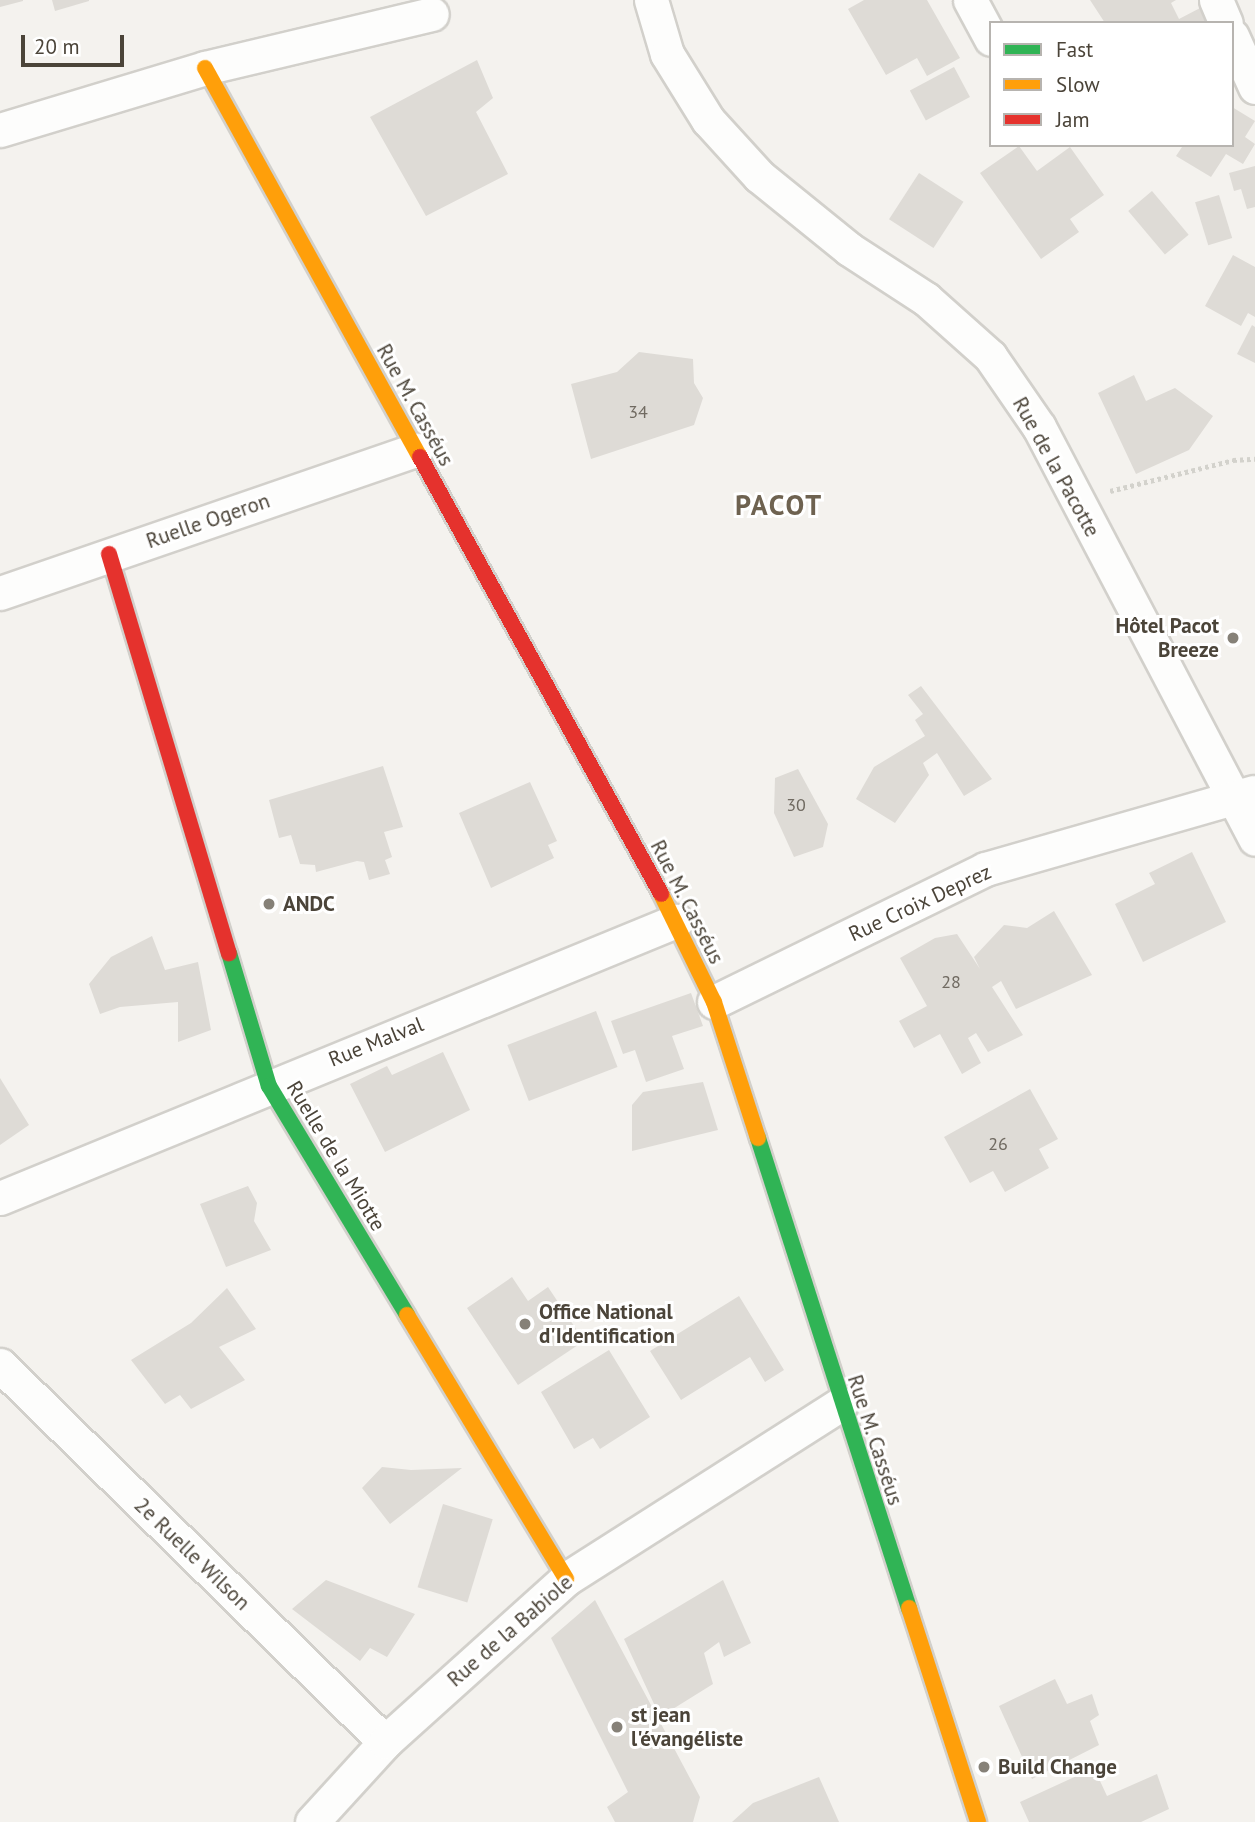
<!DOCTYPE html>
<meta charset="utf-8">
<style>
body{margin:0}
#map{position:relative;width:1255px;height:1822px;overflow:hidden;background:#f4f2ee;font-family:"PT Sans",sans-serif}
div>[style]{position:absolute}
.building>*{inset:0;background:#dedbd6;transform-origin:0 0}
.path>*{height:4.5px;margin-top:-2.25px;transform-origin:0;background:repeating-linear-gradient(90deg,#d3d2cc 0 3.5px,transparent 0 7px)}
.roads{filter:drop-shadow(2px 0 #d2d0cb) drop-shadow(-2px 0 #d2d0cb) drop-shadow(0 2px #d2d0cb) drop-shadow(0 -2px #d2d0cb)}
.street>*{height:33px;margin:-16.5px;padding:0 16.5px;transform-origin:16.5px;border-radius:16.5px;background:#fdfdfc}
.fast>*{height:16px;margin:-8px;padding:0 8px;transform-origin:8px;border-radius:8px;background:#30b455}
.slow>*{height:16px;margin:-8px;padding:0 8px;transform-origin:8px;border-radius:8px;background:#ff9f0a}
.jam>*{height:16px;margin:-8px;padding:0 8px;transform-origin:8px;border-radius:8px;background:#e5322d}
.dots>*{width:19px;height:19px;translate:-50% -50%;box-sizing:border-box;border:4px solid #fff;border-radius:50%}
span{translate:-50% -50%;white-space:nowrap;text-align:center;line-height:1.15;-webkit-text-stroke:6px #fff;paint-order:stroke}
.number-label{font-size:18px;color:#706a61}
.number-label span{-webkit-text-stroke-width:0}
.street-label{font-size:21px;color:#4b4439}
.poi-label{font-size:21px;color:#4b4439;font-weight:700}
.right{translate:-100% -50%;text-align:right}
.left{translate:0 -50%;text-align:left}
.district-label{font-size:28px;color:#6e6250;font-weight:700;letter-spacing:2px}
.legend{position:absolute;left:989px;top:21px;width:245px;height:126px;box-sizing:border-box;background:#fff;border:2px solid #b7b4b0;margin:0;padding:9px 12px;list-style:none;font-size:21px;color:#4b4439}
.legend li{display:flex;align-items:center;gap:14px;height:35px}
.legend b{width:35px;border:2px solid #b7b4b0}
.scale{position:absolute;left:21px;top:35px;width:103px;height:32px;box-sizing:border-box;border:4px solid #4b4439;border-top:0;padding-left:9px;font-size:21px;line-height:24px;white-space:nowrap;color:#4b4439;-webkit-text-stroke:5px #fff;paint-order:stroke}
</style>
<div id="map">
<div class="building">
<i style="clip-path:polygon(0 0,23px 0,23px 1px,0 7px)"></i>
<i style="clip-path:polygon(52px 0,89px 0,89px 1px,55px 11px)"></i>
<i style="clip-path:polygon(864px 0,927px 0,960px 58px,927px 76px,917px 58px,886px 75px,848px 9px)"></i>
<i style="clip-path:polygon(1090px 0,1176px 0,1171px 3px,1179px 19px,1202px 7px,1211px 23px,1105px 23px)"></i>
<i style="clip-path:polygon(477px 60px,493px 98px,476px 112px,508px 174px,426px 216px,370px 117px)"></i>
<i style="left:954px;top:67px;width:34px;height:50px;rotate:62deg"></i>
<i style="clip-path:polygon(1232px 107px,1255px 121px,1245px 137px,1255px 144px,1243px 164px,1226px 154px,1211px 177px,1176px 156px,1182px 147px,1178px 145px,1232px 145px)"></i>
<i style="clip-path:polygon(1019px 146px,1037px 171px,1070px 147px,1104px 195px,1070px 219px,1079px 232px,1041px 259px,980px 173px)"></i>
<i style="clip-path:polygon(1255px 166px,1255px 207px,1247px 209px,1241px 189px,1234px 191px,1229px 173px)"></i>
<i style="left:919px;top:173px;width:53px;height:55px;rotate:33deg"></i>
<i style="left:1152px;top:191px;width:57px;height:31px;rotate:50deg"></i>
<i style="left:1219px;top:195px;width:45px;height:25px;rotate:73deg"></i>
<i style="clip-path:polygon(1233px 255px,1255px 267px,1255px 317px,1248px 313px,1241px 326px,1205px 306px)"></i>
<i style="clip-path:polygon(1252px 325px,1255px 327px,1255px 363px,1237px 354px)"></i>
<i style="clip-path:polygon(639px 352px,693px 359px,694px 383px,703px 398px,694px 425px,591px 459px,571px 384px,617px 372px)"></i>
<i style="clip-path:polygon(1134px 375px,1146px 401px,1175px 388px,1213px 416px,1189px 450px,1136px 474px,1098px 393px)"></i>
<i style="clip-path:polygon(921px 686px,992px 779px,964px 796px,937px 753px,923px 763px,929px 775px,895px 823px,856px 799px,874px 767px,925px 736px,915px 720px,923px 714px,908px 695px)"></i>
<i style="clip-path:polygon(383px 766px,403px 827px,384px 832px,392px 857px,385px 860px,390px 874px,369px 880px,364px 862px,357px 861px,316px 872px,315px 865px,300px 864px,291px 835px,279px 838px,269px 800px)"></i>
<i style="clip-path:polygon(798px 769px,828px 824px,823px 847px,794px 857px,774px 813px,775px 778px)"></i>
<i style="clip-path:polygon(530px 782px,557px 841px,548px 845px,554px 858px,491px 888px,459px 813px)"></i>
<i style="clip-path:polygon(1192px 852px,1226px 922px,1143px 962px,1115px 904px,1155px 884px,1149px 873px)"></i>
<i style="clip-path:polygon(1054px 911px,1092px 975px,1016px 1009px,1001px 981px,992px 987px,1023px 1035px,988px 1052px,976px 1033px,968px 1038px,981px 1063px,962px 1074px,940px 1034px,914px 1048px,899px 1021px,927px 1006px,900px 958px,935px 938px,957px 934px,980px 969px,974px 957px,1004px 925px,1027px 928px)"></i>
<i style="clip-path:polygon(152px 936px,165px 970px,198px 962px,211px 1030px,178px 1042px,178px 1002px,120px 1007px,100px 1014px,89px 984px,111px 957px)"></i>
<i style="clip-path:polygon(691px 993px,703px 1026px,672px 1036px,684px 1069px,646px 1082px,635px 1050px,623px 1054px,611px 1021px)"></i>
<i style="left:596px;top:1011px;width:60px;height:95px;rotate:69deg"></i>
<i style="clip-path:polygon(443px 1052px,470px 1110px,385px 1152px,350px 1084px,387px 1066px,392px 1075px)"></i>
<i style="clip-path:polygon(0 1078px,29px 1125px,0 1145px)"></i>
<i style="clip-path:polygon(703px 1082px,718px 1130px,632px 1151px,632px 1105px,643px 1092px)"></i>
<i style="clip-path:polygon(1030px 1089px,1058px 1139px,1039px 1149px,1049px 1168px,1005px 1192px,993px 1171px,970px 1183px,944px 1137px)"></i>
<i style="clip-path:polygon(248px 1186px,257px 1203px,254px 1221px,271px 1250px,226px 1267px,200px 1204px)"></i>
<i style="clip-path:polygon(512px 1277px,528px 1301px,548px 1287px,584px 1341px,518px 1385px,467px 1308px)"></i>
<i style="clip-path:polygon(227px 1288px,256px 1329px,219px 1347px,245px 1380px,191px 1409px,180px 1395px,165px 1404px,131px 1360px,191px 1323px)"></i>
<i style="clip-path:polygon(739px 1296px,784px 1370px,765px 1382px,750px 1357px,681px 1400px,650px 1351px)"></i>
<i style="clip-path:polygon(609px 1350px,650px 1417px,600px 1449px,593px 1438px,574px 1449px,541px 1392px)"></i>
<i style="clip-path:polygon(382px 1467px,411px 1470px,462px 1468px,390px 1524px,362px 1488px)"></i>
<i style="left:443px;top:1504px;width:52px;height:87px;rotate:17deg"></i>
<i style="clip-path:polygon(326px 1580px,415px 1614px,387px 1657px,370px 1648px,360px 1661px,292px 1609px)"></i>
<i style="clip-path:polygon(723px 1580px,751px 1643px,724px 1657px,719px 1642px,704px 1653px,713px 1684px,660px 1717px,624px 1639px)"></i>
<i style="clip-path:polygon(595px 1600px,700px 1797px,693px 1822px,615px 1822px,607px 1807px,628px 1792px,551px 1638px)"></i>
<i style="clip-path:polygon(1055px 1679px,1067px 1704px,1092px 1694px,1099px 1715px,1090px 1721px,1099px 1745px,1032px 1779px,999px 1706px)"></i>
<i style="clip-path:polygon(1094px 1768px,1107px 1796px,1157px 1774px,1169px 1809px,1141px 1822px,1029px 1822px,1020px 1802px)"></i>
<i style="clip-path:polygon(819px 1777px,839px 1822px,732px 1822px,753px 1803px)"></i>
</div>
<div class="path">
<i style="left:1110px;top:491px;width:127px;rotate:-14.1deg"></i>
<i style="left:1233px;top:460px;width:22px;rotate:-3deg"></i>
</div>
<div class="roads">
<div class="street">
<i style="left:651px;top:0;width:56px;rotate:73.5deg"></i>
<i style="left:667px;top:54px;width:78px;rotate:58.2deg"></i>
<i style="left:708px;top:120px;width:76px;rotate:47.7deg"></i>
<i style="left:759px;top:176px;width:116px;rotate:39deg"></i>
<i style="left:849px;top:249px;width:92px;rotate:33deg"></i>
<i style="left:926px;top:299px;width:86px;rotate:41.7deg"></i>
<i style="left:990px;top:356px;width:86px;rotate:55.4deg"></i>
<i style="left:1039px;top:427px;width:465px;rotate:62.3deg"></i>
<i style="left:970px;top:0;width:44px;rotate:61.7deg"></i>
<i style="left:1216px;top:0;width:25px;rotate:67deg"></i>
<i style="left:1232px;top:36px;width:56px;rotate:65.7deg"></i>
<i style="left:0;top:130px;width:214px;rotate:-16.8deg"></i>
<i style="left:205px;top:68px;width:233px;rotate:-13.4deg"></i>
<i style="left:0;top:593px;width:440px;rotate:-19deg"></i>
<i style="left:714px;top:1002px;width:302px;rotate:-26.1deg"></i>
<i style="left:985px;top:869px;width:279px;rotate:-16deg"></i>
<i style="left:0;top:1198px;width:731px;rotate:-22.28deg"></i>
<i style="left:0;top:1365px;width:539px;rotate:44.4deg"></i>
<i style="left:312px;top:1822px;width:108px;rotate:-47.6deg"></i>
<i style="left:385px;top:1742px;width:244px;rotate:-42deg"></i>
<i style="left:566px;top:1579px;width:326px;rotate:-32.5deg"></i>
</div>
<div class="fast">
<i style="left:229px;top:953px;width:139px;rotate:73.3deg"></i>
<i style="left:269px;top:1086px;width:267px;rotate:58.9deg"></i>
<i style="left:758px;top:1138px;width:494px;rotate:72.2deg"></i>
</div>
<div class="slow">
<i style="left:205px;top:68px;width:444px;rotate:61.1deg"></i>
<i style="left:661px;top:894px;width:120px;rotate:63.9deg"></i>
<i style="left:714px;top:1002px;width:143px;rotate:72.1deg"></i>
<i style="left:407px;top:1315px;width:308px;rotate:58.9deg"></i>
<i style="left:909px;top:1608px;width:225px;rotate:72.1deg"></i>
</div>
<div class="jam">
<i style="left:420px;top:457px;width:499px;rotate:61.1deg"></i>
<i style="left:109px;top:554px;width:417px;rotate:73.3deg"></i>
</div>
</div>
<div class="dots">
<i style="left:1233px;top:638px;background:#868178"></i>
<i style="left:269px;top:904px;background:#868178"></i>
<i style="left:525px;top:1324px;background:#868178"></i>
<i style="left:617px;top:1727px;background:#868178"></i>
<i style="left:984px;top:1767px;background:#868178"></i>
</div>
<div class="number-label">
<span style="left:638px;top:412px">34</span>
<span style="left:796px;top:805px">30</span>
<span style="left:951px;top:982px">28</span>
<span style="left:998px;top:1144px">26</span>
</div>
<div class="street-label">
<span style="left:415px;top:405px;rotate:61deg">Rue M. Casséus</span>
<span style="left:1056px;top:467px;rotate:61deg">Rue de la Pacotte</span>
<span style="left:208px;top:521px;rotate:-19deg">Ruelle Ogeron</span>
<span style="left:687px;top:902px;rotate:63deg">Rue M. Casséus</span>
<span style="left:920px;top:903px;rotate:-25deg">Rue Croix Deprez</span>
<span style="left:376px;top:1042px;rotate:-22deg">Rue Malval</span>
<span style="left:336px;top:1156px;rotate:59deg">Ruelle de la Miotte</span>
<span style="left:875px;top:1440px;rotate:72deg">Rue M. Casséus</span>
<span style="left:192px;top:1554px;rotate:44deg">2e Ruelle Wilson</span>
<span style="left:510px;top:1631px;rotate:-41deg">Rue de la Babiole</span>
</div>
<div class="poi-label">
<span class="right" style="left:1219px;top:638px">Hôtel Pacot<br>Breeze</span>
<span class="left" style="left:283px;top:904px">ANDC</span>
<span class="left" style="left:539px;top:1324px">Office National<br>d'Identification</span>
<span class="left" style="left:631px;top:1727px">st jean<br>l'évangéliste</span>
<span class="left" style="left:998px;top:1767px">Build Change</span>
</div>
<div class="district-label">
<span style="left:779px;top:505px">PACOT</span>
</div>
<ul class="legend">
<li><b style="height:9px;background:#30b455"></b>Fast</li>
<li><b style="height:9px;background:#ff9f0a"></b>Slow</li>
<li><b style="height:9px;background:#e5322d"></b>Jam</li>
</ul>
<div class="scale">20 m</div>
</div>
